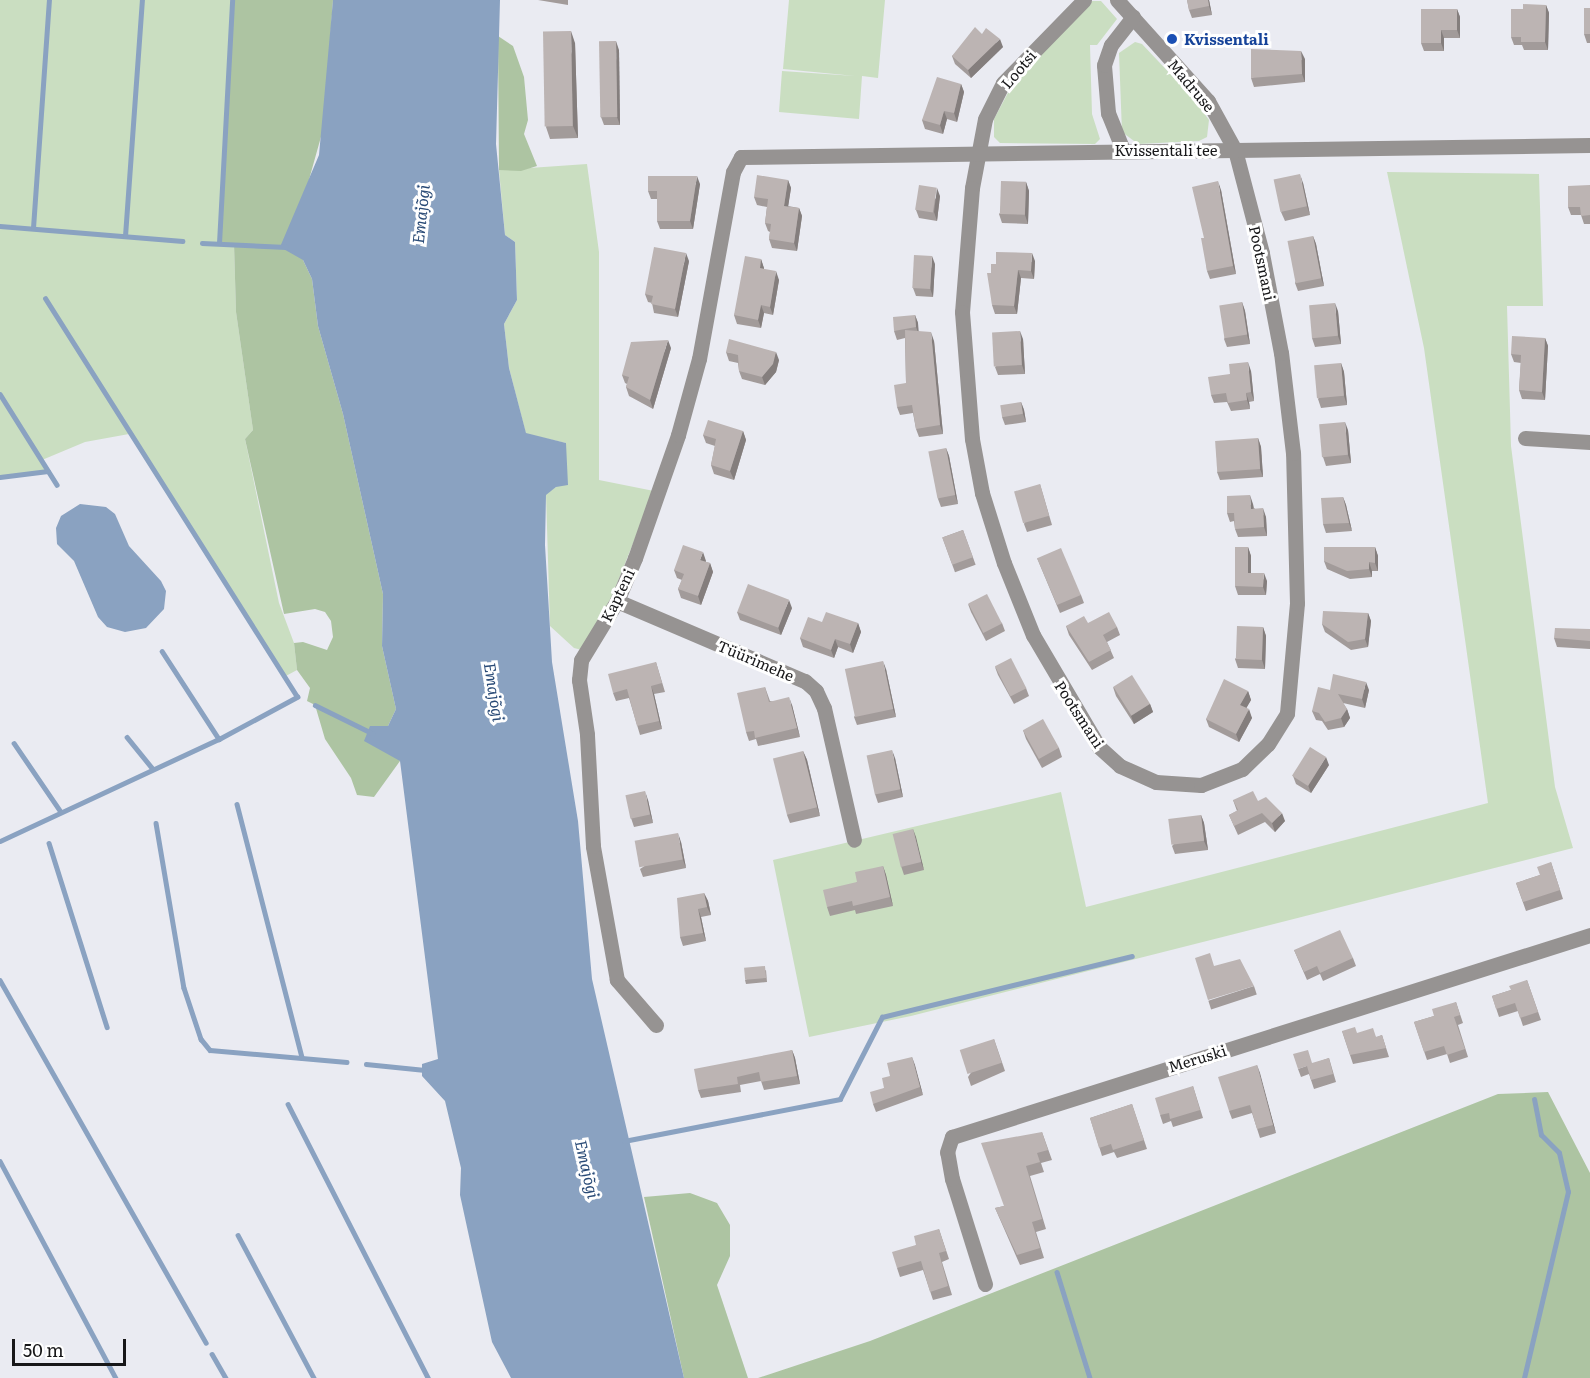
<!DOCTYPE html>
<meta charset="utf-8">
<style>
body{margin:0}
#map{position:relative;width:1590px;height:1378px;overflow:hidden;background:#eaebf2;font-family:Literata,serif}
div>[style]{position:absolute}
.green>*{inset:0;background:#cadec1}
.forest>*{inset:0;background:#adc4a2}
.water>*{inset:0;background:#8aa2c1}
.stream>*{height:4.5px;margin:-2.25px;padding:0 2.25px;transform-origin:2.25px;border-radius:2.25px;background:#8aa2c1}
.minor>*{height:15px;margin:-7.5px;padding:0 7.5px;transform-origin:7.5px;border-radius:7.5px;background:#969392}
.wall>*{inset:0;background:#a29b9a;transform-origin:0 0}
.shaded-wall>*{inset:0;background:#847e7d}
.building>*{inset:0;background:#bcb4b3;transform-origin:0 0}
.dots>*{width:16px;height:16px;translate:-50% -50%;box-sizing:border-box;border:3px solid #fff;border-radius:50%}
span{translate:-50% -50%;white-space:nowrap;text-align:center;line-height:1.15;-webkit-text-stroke:6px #fff;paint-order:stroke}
.transit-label{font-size:15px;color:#164399;font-weight:700}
.left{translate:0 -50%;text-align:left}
.street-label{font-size:15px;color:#171719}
.water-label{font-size:16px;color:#294a76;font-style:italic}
.scale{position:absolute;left:12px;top:1339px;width:114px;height:27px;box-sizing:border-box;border:3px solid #171719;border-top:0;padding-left:8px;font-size:18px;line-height:21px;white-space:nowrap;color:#171719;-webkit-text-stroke:4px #fff;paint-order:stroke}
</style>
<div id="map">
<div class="green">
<i style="clip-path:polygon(0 0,232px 0,219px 242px,234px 244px,236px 312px,253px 430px,245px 439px,279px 603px,294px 643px,297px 670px,284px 677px,129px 434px,85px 442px,42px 460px,48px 471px,0 477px)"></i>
<i style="clip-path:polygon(789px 0,885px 0,878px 78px,862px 76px,859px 119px,779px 112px,782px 71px,855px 76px,783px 69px)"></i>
<i style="clip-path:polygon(1092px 1px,1101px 1px,1117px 19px,1097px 45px,1090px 45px,1092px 114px,1100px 139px,1095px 144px,1000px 143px,994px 137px,994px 119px,1010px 89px,1035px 55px)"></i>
<i style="clip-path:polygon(1135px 42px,1142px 44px,1193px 98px,1209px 120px,1207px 137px,1199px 141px,1138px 144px,1122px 132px,1119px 53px)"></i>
<i style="clip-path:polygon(587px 164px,599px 252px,599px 480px,654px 491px,612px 596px,582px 650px,574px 648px,550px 626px,546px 494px,556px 487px,566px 443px,526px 434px,509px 368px,504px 324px,517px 300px,515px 242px,505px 235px,499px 170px)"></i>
<i style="clip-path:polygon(1387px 172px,1539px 174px,1543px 306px,1507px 306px,1511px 446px,1555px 787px,1573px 848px,911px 1016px,809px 1037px,773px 860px,1061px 792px,1086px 907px,1488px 803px,1424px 348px)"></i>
</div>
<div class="forest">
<i style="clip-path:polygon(232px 0,333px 0,324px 126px,305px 194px,303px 260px,312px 279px,318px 326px,343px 414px,383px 594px,382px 646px,396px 709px,388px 726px,400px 761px,374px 797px,357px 795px,351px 778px,325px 739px,315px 705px,307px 701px,310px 688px,297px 670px,294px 643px,303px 642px,327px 650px,333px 637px,331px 621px,325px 612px,315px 609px,284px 614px,245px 439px,253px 430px,236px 312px,234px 244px,219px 243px)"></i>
<i style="clip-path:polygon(498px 36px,513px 46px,524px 77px,528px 120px,524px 134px,537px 166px,521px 171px,499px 170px)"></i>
<i style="clip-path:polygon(1548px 1092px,1590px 1173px,1590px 1378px,758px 1378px,870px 1341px,1498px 1094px)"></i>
<i style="clip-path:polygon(690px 1193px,717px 1203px,730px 1225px,730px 1256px,717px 1285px,748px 1378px,684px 1378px,644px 1197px)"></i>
</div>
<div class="water">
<i style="clip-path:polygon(333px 0,500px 0,496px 144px,505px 235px,515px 242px,517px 300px,504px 324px,509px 368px,526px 433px,566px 443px,568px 485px,556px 487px,546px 495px,545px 545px,552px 662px,578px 821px,592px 979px,684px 1378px,511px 1378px,492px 1342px,460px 1195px,461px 1168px,445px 1101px,422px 1076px,422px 1064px,438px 1059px,400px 761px,364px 741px,370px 726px,388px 726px,396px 709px,382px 646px,383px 594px,343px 414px,318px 326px,312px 279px,303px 260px,280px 247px,319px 155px)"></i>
<i style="clip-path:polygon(80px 504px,106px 507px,115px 514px,129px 546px,161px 581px,166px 591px,164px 609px,146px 628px,125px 632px,107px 627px,98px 617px,74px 561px,57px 544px,56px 528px,61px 516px)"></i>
</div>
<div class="stream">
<i style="left:0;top:226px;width:183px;rotate:4.7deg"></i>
<i style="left:33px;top:228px;width:229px;rotate:-86deg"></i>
<i style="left:125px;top:236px;width:237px;rotate:-85.9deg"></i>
<i style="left:202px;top:243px;width:84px;rotate:2.7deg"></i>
<i style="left:219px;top:243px;width:243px;rotate:-86.9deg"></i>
<i style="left:0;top:394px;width:107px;rotate:57.9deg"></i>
<i style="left:0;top:477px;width:48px;rotate:-7.1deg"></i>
<i style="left:162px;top:651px;width:105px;rotate:57.1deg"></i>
<i style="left:315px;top:705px;width:64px;rotate:26.2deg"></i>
<i style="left:127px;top:737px;width:41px;rotate:50.9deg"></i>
<i style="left:14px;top:743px;width:83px;rotate:55.7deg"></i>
<i style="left:237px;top:804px;width:262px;rotate:75.6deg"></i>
<i style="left:156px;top:823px;width:167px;rotate:80.4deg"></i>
<i style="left:184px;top:988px;width:54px;rotate:71.6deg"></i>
<i style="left:201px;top:1039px;width:14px;rotate:51deg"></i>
<i style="left:210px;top:1050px;width:137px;rotate:5deg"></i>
<i style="left:0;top:841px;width:242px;rotate:-25deg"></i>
<i style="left:219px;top:739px;width:89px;rotate:-28.3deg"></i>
<i style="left:297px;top:697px;width:471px;rotate:-122.3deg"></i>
<i style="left:49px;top:843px;width:193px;rotate:72.5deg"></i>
<i style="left:0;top:980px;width:417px;rotate:60.4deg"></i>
<i style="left:366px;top:1064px;width:59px;rotate:5.8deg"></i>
<i style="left:288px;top:1104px;width:308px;rotate:62.9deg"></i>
<i style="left:624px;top:1141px;width:220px;rotate:-11deg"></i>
<i style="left:840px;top:1099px;width:92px;rotate:-62.9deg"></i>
<i style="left:882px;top:1017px;width:257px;rotate:-13.7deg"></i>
<i style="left:0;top:1161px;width:246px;rotate:61.9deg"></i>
<i style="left:238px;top:1235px;width:162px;rotate:62deg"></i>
<i style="left:1057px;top:1272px;width:111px;rotate:72.7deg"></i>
<i style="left:212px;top:1354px;width:28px;rotate:60deg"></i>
<i style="left:1524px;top:1378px;width:191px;rotate:-76.7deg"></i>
<i style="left:1568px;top:1192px;width:40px;rotate:-103deg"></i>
<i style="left:1559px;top:1153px;width:25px;rotate:-135deg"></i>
<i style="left:1541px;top:1135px;width:36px;rotate:-101deg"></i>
</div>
<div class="minor">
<i style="left:1084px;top:0;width:116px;rotate:134.3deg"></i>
<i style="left:1003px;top:83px;width:40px;rotate:116.6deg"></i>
<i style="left:985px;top:119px;width:70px;rotate:100.7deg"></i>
<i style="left:972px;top:188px;width:124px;rotate:94.6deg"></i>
<i style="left:962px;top:312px;width:127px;rotate:85.5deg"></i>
<i style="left:972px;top:439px;width:55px;rotate:79.5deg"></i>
<i style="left:982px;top:493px;width:73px;rotate:72.6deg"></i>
<i style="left:1004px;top:563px;width:78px;rotate:68.1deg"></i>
<i style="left:1033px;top:635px;width:130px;rotate:59.5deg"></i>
<i style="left:1099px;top:747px;width:28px;rotate:42deg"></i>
<i style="left:1120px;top:766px;width:39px;rotate:24deg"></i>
<i style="left:1156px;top:782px;width:45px;rotate:3.8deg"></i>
<i style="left:1201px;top:785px;width:44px;rotate:-21.3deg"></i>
<i style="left:1242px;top:769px;width:36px;rotate:-44deg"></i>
<i style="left:1268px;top:744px;width:36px;rotate:-58deg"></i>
<i style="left:1287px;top:713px;width:110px;rotate:-84.8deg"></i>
<i style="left:1297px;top:603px;width:150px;rotate:-91.5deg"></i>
<i style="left:1293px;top:453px;width:101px;rotate:-96.8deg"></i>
<i style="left:1281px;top:353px;width:102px;rotate:-100.8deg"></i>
<i style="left:1262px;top:253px;width:106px;rotate:-104.7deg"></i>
<i style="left:1235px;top:150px;width:56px;rotate:-118.9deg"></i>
<i style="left:1208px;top:101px;width:136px;rotate:-132deg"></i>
<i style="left:1123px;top:150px;width:40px;rotate:-112deg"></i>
<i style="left:1108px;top:113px;width:48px;rotate:-94.8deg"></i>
<i style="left:1104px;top:65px;width:21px;rotate:-71deg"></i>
<i style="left:1111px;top:45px;width:36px;rotate:-52deg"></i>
<i style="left:1525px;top:438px;width:65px;rotate:3.5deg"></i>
<i style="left:617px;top:601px;width:204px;rotate:23.1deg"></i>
<i style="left:805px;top:681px;width:15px;rotate:42deg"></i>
<i style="left:816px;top:691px;width:19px;rotate:65deg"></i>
<i style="left:824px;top:708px;width:135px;rotate:77.2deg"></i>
<i style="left:656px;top:1025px;width:60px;rotate:-130.9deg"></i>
<i style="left:617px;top:980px;width:136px;rotate:-100.2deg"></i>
<i style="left:593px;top:846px;width:112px;rotate:-93.1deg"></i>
<i style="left:587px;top:734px;width:55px;rotate:-98.4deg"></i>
<i style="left:579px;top:680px;width:20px;rotate:-84deg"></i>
<i style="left:581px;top:660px;width:69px;rotate:-58.6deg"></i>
<i style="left:617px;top:601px;width:47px;rotate:-67.3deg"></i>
<i style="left:635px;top:558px;width:130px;rotate:-70.7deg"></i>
<i style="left:678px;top:435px;width:79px;rotate:-74.6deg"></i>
<i style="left:699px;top:359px;width:190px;rotate:-79.7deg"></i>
<i style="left:733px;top:172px;width:17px;rotate:-62deg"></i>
<i style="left:741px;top:157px;width:849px;rotate:-0.81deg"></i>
<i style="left:985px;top:1284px;width:110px;rotate:-107.4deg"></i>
<i style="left:952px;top:1179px;width:27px;rotate:-100deg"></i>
<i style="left:947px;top:1152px;width:16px;rotate:-72deg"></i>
<i style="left:952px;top:1137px;width:669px;rotate:-17.57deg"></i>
</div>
<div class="wall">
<i style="clip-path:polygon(538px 0,568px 0,568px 5px)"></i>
<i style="clip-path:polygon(1187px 0,1209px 0,1212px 15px,1192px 18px,1189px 10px)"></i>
<i style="clip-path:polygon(1546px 5px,1549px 13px,1548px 50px,1524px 50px,1522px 45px,1514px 45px,1511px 37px,1523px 9px)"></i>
<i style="clip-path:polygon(1590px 8px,1590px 43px,1587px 43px,1584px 34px)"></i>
<i style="clip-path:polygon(1457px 9px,1460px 17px,1460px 38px,1444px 38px,1444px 51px,1424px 51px,1421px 43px)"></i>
<i style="clip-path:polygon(982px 34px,1003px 47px,971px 78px,955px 64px,952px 56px)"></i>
<i style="clip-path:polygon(575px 43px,578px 138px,550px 139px,546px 127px)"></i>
<i style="clip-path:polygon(619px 50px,620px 125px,604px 125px,601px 117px)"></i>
<i style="clip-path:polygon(1305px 59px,1305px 82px,1254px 87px,1251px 78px)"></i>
<i style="clip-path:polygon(961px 84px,964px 92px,957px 122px,947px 119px,943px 134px,925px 129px,922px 120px)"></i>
<i style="clip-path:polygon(788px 180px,791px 188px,788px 206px,799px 208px,802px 216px,797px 251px,772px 248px,769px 239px,770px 232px,768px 231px,765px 223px,767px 207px,757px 205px,754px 197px)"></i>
<i style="clip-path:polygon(1026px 182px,1029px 191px,1028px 224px,1002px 223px,999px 214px)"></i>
<i style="clip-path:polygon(1303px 183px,1310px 215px,1285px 221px,1281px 212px)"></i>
<i style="clip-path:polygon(700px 184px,693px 229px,660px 229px,657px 221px,657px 199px,651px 199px,648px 191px)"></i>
<i style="clip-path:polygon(1590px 185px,1590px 224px,1584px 224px,1581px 215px,1571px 215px,1568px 207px)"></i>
<i style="clip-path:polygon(1221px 190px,1236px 274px,1210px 279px,1207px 271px,1204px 238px)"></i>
<i style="clip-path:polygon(940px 196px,937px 221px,919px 218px,916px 210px)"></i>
<i style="clip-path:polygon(1313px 236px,1316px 244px,1324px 286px,1298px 291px,1295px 283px)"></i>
<i style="clip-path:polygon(761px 259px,764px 269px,779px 280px,773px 315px,764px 313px,761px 328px,737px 324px,734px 315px)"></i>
<i style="clip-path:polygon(689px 261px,678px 317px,654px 313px,652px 303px,648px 302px,645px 294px)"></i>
<i style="clip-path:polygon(1035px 261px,1034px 279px,1021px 278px,1017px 314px,995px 314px,992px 305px,991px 273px)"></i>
<i style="clip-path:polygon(935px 264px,933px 297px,916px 296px,913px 288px)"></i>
<i style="clip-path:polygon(1242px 302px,1245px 311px,1250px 344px,1227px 347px,1224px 339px)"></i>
<i style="clip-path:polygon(1338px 311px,1341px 344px,1315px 347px,1312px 338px)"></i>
<i style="clip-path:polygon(915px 315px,918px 323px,918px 331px,934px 341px,943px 434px,919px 437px,916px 429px,913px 413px,900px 415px,897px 407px,906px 383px,905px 338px,897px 340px,894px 331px)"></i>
<i style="clip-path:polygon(1545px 338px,1548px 346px,1545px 400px,1522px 399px,1519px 390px,1521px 363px,1514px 362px,1511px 354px)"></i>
<i style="clip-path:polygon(1023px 339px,1025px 374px,998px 375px,995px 367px)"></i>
<i style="clip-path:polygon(671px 348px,653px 409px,629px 396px,626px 387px,627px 384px,625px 383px,622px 375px)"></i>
<i style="clip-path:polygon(726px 352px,779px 360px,776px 372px,765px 385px,742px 379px,739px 371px,738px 363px,729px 361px)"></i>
<i style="clip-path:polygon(1341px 363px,1344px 372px,1347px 405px,1321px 408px,1318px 399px)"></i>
<i style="clip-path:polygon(1251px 371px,1254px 401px,1249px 402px,1250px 409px,1231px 411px,1227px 402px,1214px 403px,1211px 395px,1230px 374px)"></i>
<i style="clip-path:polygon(1021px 402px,1024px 410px,1026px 422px,1005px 425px,1002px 417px)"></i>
<i style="clip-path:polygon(1348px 430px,1351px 463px,1326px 466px,1323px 457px)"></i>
<i style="clip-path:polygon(743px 431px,746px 440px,734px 480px,714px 474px,711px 465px,715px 446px,706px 443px,703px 435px)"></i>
<i style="clip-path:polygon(1258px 438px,1261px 447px,1263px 477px,1220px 480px,1217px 472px)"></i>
<i style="clip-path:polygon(946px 448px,949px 456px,958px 504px,941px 507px,938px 499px)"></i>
<i style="clip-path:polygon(1040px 484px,1052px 525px,1027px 532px,1024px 524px)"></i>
<i style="clip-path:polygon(1343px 497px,1346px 505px,1352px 531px,1326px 533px,1323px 524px)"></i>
<i style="clip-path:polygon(1253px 504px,1254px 508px,1266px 517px,1267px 536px,1238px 537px,1235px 529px,1234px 521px,1230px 522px,1227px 513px)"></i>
<i style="left:963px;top:530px;width:37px;height:22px;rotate:70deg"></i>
<i style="clip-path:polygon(1248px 547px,1251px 556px,1251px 573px,1267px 581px,1266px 595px,1238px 595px,1235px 586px)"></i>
<i style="clip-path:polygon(1375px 547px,1378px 556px,1378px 571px,1372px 571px,1372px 577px,1350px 579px,1327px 569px,1324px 561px)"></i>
<i style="clip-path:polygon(1037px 558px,1081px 595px,1084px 603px,1060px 613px)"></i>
<i style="clip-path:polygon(706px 561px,705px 562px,710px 563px,713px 572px,701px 605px,681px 598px,678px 589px,682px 580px,677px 578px,674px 570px)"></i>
<i style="clip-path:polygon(968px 604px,1002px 623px,1005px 631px,986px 641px,971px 612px)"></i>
<i style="clip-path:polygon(792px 608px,781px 635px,740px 620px,737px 612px)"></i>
<i style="clip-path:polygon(1368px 613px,1371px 621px,1368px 647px,1351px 650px,1325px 632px,1322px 624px)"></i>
<i style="clip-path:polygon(822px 622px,858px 623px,861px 632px,853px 653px,838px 647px,834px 658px,803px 647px,800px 638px)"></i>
<i style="clip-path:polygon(1088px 623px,1117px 627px,1120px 635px,1107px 642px,1114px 658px,1092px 670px,1069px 635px,1066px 626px)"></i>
<i style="clip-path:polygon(1263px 627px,1266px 636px,1265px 669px,1238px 668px,1235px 659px)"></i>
<i style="clip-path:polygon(1590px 629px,1590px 649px,1557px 647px,1554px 638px)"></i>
<i style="clip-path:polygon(656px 662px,665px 692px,654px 694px,662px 729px,640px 735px,629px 698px,616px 701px,613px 693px)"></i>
<i style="clip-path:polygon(995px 667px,1026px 688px,1029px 696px,1014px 704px,998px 675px)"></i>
<i style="clip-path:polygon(886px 669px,896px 717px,857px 725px,854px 717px)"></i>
<i style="clip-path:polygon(765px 687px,770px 701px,792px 705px,800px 737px,758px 746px,756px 739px,749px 741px,746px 732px)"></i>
<i style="clip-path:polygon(1113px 687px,1150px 704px,1153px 712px,1134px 724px,1116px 696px)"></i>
<i style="clip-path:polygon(1330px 690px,1369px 690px,1365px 708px,1343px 703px,1347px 709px,1350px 718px,1344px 727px,1328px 730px,1322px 721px,1316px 720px,1312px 711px)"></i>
<i style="clip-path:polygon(1248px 691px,1251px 700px,1246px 708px,1252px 718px,1239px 742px,1209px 727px,1206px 719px)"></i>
<i style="clip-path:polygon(1023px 730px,1059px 748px,1062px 757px,1042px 768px,1026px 739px)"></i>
<i style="clip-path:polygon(803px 751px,807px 760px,820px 816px,790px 823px,787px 815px)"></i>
<i style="clip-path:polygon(895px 758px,903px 797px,878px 803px,875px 794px)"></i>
<i style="clip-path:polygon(1329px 765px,1311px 793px,1296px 784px,1293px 776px)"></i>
<i style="clip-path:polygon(648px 800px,653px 823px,634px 827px,631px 818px)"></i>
<i style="clip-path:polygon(1233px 800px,1258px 801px,1285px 821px,1275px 832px,1265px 822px,1238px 835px,1229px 815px,1237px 811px)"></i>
<i style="clip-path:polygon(1201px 815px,1204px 823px,1208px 850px,1175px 854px,1172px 846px)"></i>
<i style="clip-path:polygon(913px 829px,924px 870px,904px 875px,901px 866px)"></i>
<i style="clip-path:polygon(681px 842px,686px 868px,643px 877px,640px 869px)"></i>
<i style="clip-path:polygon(1551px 862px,1563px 899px,1526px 911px,1516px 883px,1540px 875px)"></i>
<i style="clip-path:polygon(883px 866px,886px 875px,893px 906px,856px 914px,855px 910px,830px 916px,827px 907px,857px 882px)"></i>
<i style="clip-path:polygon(704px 893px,708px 901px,711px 915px,701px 917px,706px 941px,683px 946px,680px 937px)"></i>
<i style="clip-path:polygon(1294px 950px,1353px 958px,1356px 966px,1323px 981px,1320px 974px,1307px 980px)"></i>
<i style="clip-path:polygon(766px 970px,767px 982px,746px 984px,745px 980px)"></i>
<i style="clip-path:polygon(1527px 980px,1541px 1020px,1523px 1026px,1518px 1011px,1499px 1017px,1492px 996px,1511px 990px)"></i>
<i style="left:1254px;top:986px;width:9px;height:48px;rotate:72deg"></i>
<i style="clip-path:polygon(1456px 1002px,1463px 1023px,1458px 1025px,1468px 1057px,1450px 1063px,1447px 1054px,1427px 1060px,1414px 1022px,1434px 1016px)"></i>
<i style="clip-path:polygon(1342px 1031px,1377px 1037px,1382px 1035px,1389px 1057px,1353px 1064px)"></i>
<i style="clip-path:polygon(994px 1039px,1005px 1071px,971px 1086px,968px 1077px)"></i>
<i style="clip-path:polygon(792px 1050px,795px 1058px,800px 1084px,764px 1090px,761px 1081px,740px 1085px,741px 1092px,701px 1098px,698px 1090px)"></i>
<i style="clip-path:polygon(912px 1057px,923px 1095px,876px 1112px,873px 1104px,884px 1088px)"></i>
<i style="clip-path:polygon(1329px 1058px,1336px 1082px,1314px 1089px,1309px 1074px,1301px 1077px,1298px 1069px)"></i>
<i style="clip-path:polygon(1257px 1065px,1276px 1133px,1260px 1138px,1252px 1113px,1232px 1119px,1229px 1111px)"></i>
<i style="clip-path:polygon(1193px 1086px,1203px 1118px,1173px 1127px,1171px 1121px,1163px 1124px,1160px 1115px)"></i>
<i style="clip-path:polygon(1132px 1104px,1147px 1149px,1117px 1158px,1114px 1152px,1102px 1156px,1090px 1118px)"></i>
<i style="clip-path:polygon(1042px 1132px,1052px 1160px,1041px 1163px,1044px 1172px,1030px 1176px,1046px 1229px,1036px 1232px,1044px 1258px,1020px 1265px,995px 1208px,1004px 1206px)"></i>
<i style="clip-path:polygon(939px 1229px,949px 1259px,942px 1262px,952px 1295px,933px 1300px,923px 1270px,900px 1277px,897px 1268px,916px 1245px)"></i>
</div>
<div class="shaded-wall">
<i style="clip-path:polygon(1208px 0,1209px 0,1212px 15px,1209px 6px)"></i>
<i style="clip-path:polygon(1546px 5px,1549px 13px,1548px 50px,1545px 42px)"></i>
<i style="clip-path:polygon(1457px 9px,1460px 17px,1460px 38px,1457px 30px)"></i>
<i style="clip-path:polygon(1441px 30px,1444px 38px,1444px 51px,1441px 43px)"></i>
<i style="clip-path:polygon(571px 31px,575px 43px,578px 138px,573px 126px)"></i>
<i style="clip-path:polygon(1000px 39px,1003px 47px,971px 78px,968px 70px)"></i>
<i style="clip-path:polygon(616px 41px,619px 50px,620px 125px,617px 117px)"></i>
<i style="clip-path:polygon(1301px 51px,1305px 59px,1305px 82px,1302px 74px)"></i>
<i style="clip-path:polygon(961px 84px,964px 92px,957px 122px,954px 113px)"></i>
<i style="clip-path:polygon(944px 111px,947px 119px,943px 134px,940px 125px)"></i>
<i style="clip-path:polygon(1300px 174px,1303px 183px,1310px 215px,1307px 206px)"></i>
<i style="clip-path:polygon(697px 176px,700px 184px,693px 229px,690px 221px)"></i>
<i style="clip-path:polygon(788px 180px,791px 188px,787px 214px,784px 206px)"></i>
<i style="clip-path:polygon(1218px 181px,1221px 190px,1236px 274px,1233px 266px)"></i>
<i style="clip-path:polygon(1026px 182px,1029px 191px,1028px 224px,1025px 215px)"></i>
<i style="clip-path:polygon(937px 188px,940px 196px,937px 221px,934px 212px)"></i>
<i style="clip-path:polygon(799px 208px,802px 216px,797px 251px,794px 243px)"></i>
<i style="clip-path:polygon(1313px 236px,1316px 244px,1324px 286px,1321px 278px)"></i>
<i style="clip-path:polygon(686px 253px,689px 261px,678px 317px,675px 309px)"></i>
<i style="clip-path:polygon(1032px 253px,1035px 261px,1034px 279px,1031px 271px)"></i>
<i style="clip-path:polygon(932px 256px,935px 264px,933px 297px,930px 288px)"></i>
<i style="clip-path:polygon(761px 259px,764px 268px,763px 277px,760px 268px)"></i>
<i style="clip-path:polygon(1018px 270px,1021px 278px,1017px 314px,1014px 306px)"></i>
<i style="clip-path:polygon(776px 271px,779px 280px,773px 315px,770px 307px)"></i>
<i style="clip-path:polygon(1242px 302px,1245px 311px,1250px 344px,1247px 335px)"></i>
<i style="clip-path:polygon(1335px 303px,1338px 311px,1341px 344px,1338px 336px)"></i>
<i style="clip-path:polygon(761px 305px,764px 313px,761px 328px,758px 320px)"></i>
<i style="clip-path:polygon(915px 315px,918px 323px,919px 335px,916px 327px)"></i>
<i style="clip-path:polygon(1020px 331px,1023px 339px,1025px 374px,1022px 365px)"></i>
<i style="clip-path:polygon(931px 332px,934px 341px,943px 434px,940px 425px)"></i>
<i style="clip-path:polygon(1545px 338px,1548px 346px,1545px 400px,1542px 392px)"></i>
<i style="clip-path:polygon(668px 340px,671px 348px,653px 409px,650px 400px)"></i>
<i style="clip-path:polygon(776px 352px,779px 360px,776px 372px,765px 385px,762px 377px)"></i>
<i style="clip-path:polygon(1248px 362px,1251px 371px,1254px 401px,1251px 392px)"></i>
<i style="clip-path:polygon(1341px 363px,1344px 372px,1347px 405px,1344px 396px)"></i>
<i style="clip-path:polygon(1246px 393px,1249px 402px,1250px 409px,1247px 400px)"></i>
<i style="clip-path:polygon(1021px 402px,1024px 410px,1026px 422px,1023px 414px)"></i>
<i style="clip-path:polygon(1345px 422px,1348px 430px,1351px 463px,1348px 455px)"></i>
<i style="clip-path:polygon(743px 431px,746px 440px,734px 480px,730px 471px)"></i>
<i style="clip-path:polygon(1258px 438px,1261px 447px,1263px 477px,1260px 469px)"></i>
<i style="clip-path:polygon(946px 448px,949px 456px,958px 504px,955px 495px)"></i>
<i style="clip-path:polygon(1250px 495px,1253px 504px,1254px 517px,1251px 509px)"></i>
<i style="clip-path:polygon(1343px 497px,1346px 505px,1352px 531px,1349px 523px)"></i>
<i style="clip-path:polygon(1263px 508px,1266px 517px,1267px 536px,1264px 527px)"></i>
<i style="clip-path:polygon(1248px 547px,1251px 556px,1251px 581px,1248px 573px)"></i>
<i style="clip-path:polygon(1375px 547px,1378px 556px,1378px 571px,1375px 563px)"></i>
<i style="clip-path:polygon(703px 552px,706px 561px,703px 568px,700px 560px)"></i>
<i style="clip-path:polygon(1369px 562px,1372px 571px,1372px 577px,1369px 569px)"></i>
<i style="clip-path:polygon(710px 563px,713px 572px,701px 605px,698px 596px)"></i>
<i style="clip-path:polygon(1264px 573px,1267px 581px,1266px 595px,1263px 587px)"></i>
<i style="clip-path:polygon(789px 600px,792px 608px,781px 635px,778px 627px)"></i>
<i style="clip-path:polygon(1368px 613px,1371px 621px,1368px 647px,1365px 639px)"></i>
<i style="clip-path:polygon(858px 623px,861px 632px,853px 653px,850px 644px)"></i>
<i style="clip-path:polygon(1263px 627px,1266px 636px,1265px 669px,1262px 660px)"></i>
<i style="clip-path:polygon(835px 639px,838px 647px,834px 658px,831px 650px)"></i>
<i style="clip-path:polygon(883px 661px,886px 669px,896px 717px,893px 709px)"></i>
<i style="clip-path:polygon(1366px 682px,1369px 690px,1365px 708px,1362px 699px)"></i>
<i style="clip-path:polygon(651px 686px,654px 694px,662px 729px,659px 721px)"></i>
<i style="clip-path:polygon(1248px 691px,1251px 700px,1243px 714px,1240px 705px)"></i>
<i style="clip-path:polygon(789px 697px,792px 705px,800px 737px,797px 728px)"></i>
<i style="clip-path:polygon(1150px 704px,1153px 712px,1134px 724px,1131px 716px)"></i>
<i style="clip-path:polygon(1249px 709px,1252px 718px,1239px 742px,1236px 734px)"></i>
<i style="clip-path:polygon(1347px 709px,1350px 718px,1344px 727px,1341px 718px)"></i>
<i style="clip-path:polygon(892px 750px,895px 758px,903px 797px,900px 789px)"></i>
<i style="clip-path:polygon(803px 751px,807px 760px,820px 816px,817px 807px)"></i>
<i style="clip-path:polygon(1326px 757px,1329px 765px,1311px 793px,1308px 785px)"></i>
<i style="clip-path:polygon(645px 791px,648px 800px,653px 823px,650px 814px)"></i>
<i style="clip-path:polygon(1282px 813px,1285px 821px,1275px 832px,1272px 823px)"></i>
<i style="clip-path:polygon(1201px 815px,1204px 823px,1208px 850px,1204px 841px)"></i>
<i style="clip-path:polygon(913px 829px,916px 837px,924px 870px,921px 862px)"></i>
<i style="clip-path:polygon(678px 833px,681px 842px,686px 868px,683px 860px)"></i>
<i style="clip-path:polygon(883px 866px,886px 875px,893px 906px,890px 897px)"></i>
<i style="clip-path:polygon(704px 893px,708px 901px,711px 915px,707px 907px)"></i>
<i style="clip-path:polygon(698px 909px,701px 917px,706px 941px,703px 933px)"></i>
<i style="clip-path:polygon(792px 1050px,795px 1058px,800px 1084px,797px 1076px)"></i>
<i style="clip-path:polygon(912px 1057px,915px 1065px,923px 1095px,920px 1087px)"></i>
<i style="clip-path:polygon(1257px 1065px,1260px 1073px,1276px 1133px,1273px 1125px)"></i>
</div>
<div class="building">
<i style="clip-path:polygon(1187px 0,1208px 0,1209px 6px,1189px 10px)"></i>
<i style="clip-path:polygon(1523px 4px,1546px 5px,1545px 42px,1521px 42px,1521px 37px,1511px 37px,1511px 9px,1523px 9px)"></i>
<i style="left:1584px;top:8px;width:6px;height:26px"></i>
<i style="clip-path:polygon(1421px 9px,1457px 9px,1457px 30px,1441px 30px,1441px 43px,1421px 43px)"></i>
<i style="clip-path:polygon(975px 27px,982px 34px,986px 28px,1000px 39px,968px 70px,952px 56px)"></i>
<i style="left:571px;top:31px;width:95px;height:28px;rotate:89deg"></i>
<i style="left:616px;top:41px;width:76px;height:17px;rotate:89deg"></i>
<i style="clip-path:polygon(1251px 49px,1301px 51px,1302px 74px,1251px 78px)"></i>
<i style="clip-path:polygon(937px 77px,961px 84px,954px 113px,944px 111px,940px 125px,922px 120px)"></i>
<i style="left:1300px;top:174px;width:33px;height:27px;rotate:78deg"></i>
<i style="clip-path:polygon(757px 175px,788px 180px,784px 206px,799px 208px,794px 243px,769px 239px,771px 224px,765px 223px,768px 199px,754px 197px)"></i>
<i style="clip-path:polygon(648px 176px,697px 176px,690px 221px,657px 221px,657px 191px,648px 191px)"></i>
<i style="left:1001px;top:181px;width:25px;height:33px;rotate:2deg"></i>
<i style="clip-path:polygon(1218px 181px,1233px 266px,1207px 271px,1201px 238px,1204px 238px,1192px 187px)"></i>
<i style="left:919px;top:185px;width:18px;height:25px;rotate:9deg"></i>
<i style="clip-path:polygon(1590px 185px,1590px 215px,1581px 216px,1580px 207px,1568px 207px,1568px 186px)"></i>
<i style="left:1313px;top:236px;width:43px;height:26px;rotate:79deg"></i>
<i style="clip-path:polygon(654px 247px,686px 253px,675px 309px,651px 304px,653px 296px,645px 294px)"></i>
<i style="clip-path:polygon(996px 252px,1032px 253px,1031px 271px,1018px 270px,1014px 306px,992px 305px,987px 273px,991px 273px,991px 264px,996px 264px)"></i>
<i style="left:914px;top:255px;width:18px;height:33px;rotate:3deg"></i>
<i style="clip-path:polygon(745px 256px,761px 259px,760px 268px,776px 271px,770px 307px,761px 305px,758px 320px,734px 315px)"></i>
<i style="left:1242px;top:302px;width:33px;height:23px;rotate:81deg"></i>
<i style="left:1335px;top:303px;width:33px;height:26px;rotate:85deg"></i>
<i style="clip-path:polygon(915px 315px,916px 327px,894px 331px,893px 317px)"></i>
<i style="clip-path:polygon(905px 330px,931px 332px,940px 425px,916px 429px,912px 405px,897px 407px,894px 385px,906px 383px)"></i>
<i style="left:1020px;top:331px;width:34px;height:28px;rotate:87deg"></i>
<i style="clip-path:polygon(1512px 336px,1545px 338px,1542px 392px,1519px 390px,1521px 355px,1511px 354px)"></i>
<i style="clip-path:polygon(729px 339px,776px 352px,773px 364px,762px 377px,739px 371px,738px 355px,726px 352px)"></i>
<i style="clip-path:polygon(668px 340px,650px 400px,626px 387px,629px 377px,622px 375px,631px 342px)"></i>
<i style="clip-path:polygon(1248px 362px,1251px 392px,1246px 393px,1247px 400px,1228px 403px,1226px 393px,1211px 395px,1208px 377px,1230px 374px,1229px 364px)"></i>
<i style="left:1341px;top:363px;width:33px;height:27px;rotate:85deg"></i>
<i style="left:1021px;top:402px;width:12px;height:21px;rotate:81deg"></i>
<i style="clip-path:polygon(708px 420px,743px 431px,730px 471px,711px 465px,716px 439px,703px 435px)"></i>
<i style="left:1345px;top:422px;width:33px;height:26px;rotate:85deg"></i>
<i style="left:1258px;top:438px;width:31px;height:43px;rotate:86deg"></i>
<i style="left:946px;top:448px;width:48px;height:18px;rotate:79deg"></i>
<i style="left:1040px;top:484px;width:33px;height:27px;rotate:74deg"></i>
<i style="clip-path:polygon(1250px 495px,1251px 509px,1263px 508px,1264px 527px,1235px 529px,1234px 513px,1227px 513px,1227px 496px)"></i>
<i style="clip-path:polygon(1343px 497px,1349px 523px,1323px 524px,1321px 498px)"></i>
<i style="left:963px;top:530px;width:29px;height:22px;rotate:70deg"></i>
<i style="clip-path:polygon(683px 545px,703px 552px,700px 560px,710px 563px,698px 596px,678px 589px,684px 574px,674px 570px)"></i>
<i style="clip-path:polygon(1235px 547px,1248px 547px,1248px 573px,1264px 573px,1263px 587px,1235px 586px)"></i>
<i style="clip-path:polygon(1324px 547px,1375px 547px,1375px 563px,1369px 562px,1369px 569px,1347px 571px,1324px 561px)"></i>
<i style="left:1061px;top:548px;width:51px;height:26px;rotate:67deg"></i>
<i style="left:748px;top:584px;width:44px;height:30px;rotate:21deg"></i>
<i style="left:987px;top:594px;width:33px;height:21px;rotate:63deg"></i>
<i style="clip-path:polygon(1323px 611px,1368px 613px,1365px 639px,1348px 642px,1322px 624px)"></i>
<i style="clip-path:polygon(826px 612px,858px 623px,850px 644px,835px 639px,831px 650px,800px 638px,808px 617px,822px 622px)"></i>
<i style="clip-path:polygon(1109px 612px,1117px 627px,1103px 635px,1111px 650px,1089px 662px,1066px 626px,1084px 616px,1088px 623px)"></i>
<i style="left:1237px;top:626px;width:26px;height:33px;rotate:2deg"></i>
<i style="clip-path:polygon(1555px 628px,1590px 629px,1590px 641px,1554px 638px)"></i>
<i style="left:1011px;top:658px;width:34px;height:18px;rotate:63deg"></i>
<i style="left:883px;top:661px;width:49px;height:39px;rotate:78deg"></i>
<i style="clip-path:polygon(656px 662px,662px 683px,651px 686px,659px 721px,637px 726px,627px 689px,613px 693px,608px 674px)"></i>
<i style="clip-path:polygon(1333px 674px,1366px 682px,1362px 699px,1338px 694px,1347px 709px,1341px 718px,1325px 722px,1319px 713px,1312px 711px,1318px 687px,1330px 690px)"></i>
<i style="left:1132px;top:675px;width:34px;height:22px;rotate:58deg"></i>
<i style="clip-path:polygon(1224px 679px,1248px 691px,1240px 705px,1249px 709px,1236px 734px,1206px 719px)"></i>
<i style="clip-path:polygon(765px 687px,769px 702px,789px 697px,797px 728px,755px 738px,754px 731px,746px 732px,737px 693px)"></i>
<i style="left:1043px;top:719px;width:33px;height:23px;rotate:61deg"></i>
<i style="left:1310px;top:747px;width:19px;height:34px;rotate:32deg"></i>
<i style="left:892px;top:750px;width:40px;height:26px;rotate:78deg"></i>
<i style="left:803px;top:751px;width:58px;height:31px;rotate:76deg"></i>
<i style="left:645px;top:791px;width:24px;height:20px;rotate:78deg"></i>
<i style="clip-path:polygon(1253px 791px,1258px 801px,1266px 797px,1282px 813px,1272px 823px,1262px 813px,1234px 826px,1229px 815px,1238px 810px,1233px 800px)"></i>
<i style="left:1201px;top:815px;width:26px;height:33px;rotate:83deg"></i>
<i style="left:913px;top:829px;width:34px;height:21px;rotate:76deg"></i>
<i style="left:678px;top:833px;width:27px;height:44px;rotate:80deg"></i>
<i style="clip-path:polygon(1551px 862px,1560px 890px,1523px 902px,1516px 883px,1540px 875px,1537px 867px)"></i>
<i style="clip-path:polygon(883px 866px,890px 897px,853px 906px,852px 901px,827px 907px,823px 890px,857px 882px,855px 872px)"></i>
<i style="clip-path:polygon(704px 893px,707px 907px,698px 909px,703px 933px,680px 937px,677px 898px)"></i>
<i style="clip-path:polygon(1340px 930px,1353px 958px,1320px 973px,1317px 966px,1304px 972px,1294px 950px)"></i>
<i style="clip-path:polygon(1210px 953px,1214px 966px,1240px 959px,1254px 986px,1208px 1000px,1195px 958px)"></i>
<i style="left:765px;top:966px;width:12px;height:21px;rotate:85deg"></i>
<i style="clip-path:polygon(1527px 980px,1538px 1012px,1520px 1018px,1515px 1003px,1496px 1009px,1492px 996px,1511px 990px,1509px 986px)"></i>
<i style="clip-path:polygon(1456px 1002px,1460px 1015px,1454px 1017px,1465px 1049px,1447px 1055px,1444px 1046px,1424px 1052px,1414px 1022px,1434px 1016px,1432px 1009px)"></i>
<i style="clip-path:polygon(1355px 1027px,1357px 1033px,1373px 1028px,1376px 1037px,1382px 1035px,1386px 1048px,1350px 1055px,1342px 1031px)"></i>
<i style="left:994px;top:1039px;width:25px;height:36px;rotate:72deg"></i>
<i style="clip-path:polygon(792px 1050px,797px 1076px,761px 1082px,759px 1072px,737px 1077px,738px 1084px,698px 1090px,694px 1069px)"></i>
<i style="clip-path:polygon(1308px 1050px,1312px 1063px,1329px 1058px,1333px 1074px,1311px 1080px,1307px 1066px,1298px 1069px,1293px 1054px)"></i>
<i style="clip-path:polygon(912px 1057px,920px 1087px,873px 1104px,870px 1092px,884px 1088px,882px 1078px,890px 1076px,887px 1063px)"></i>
<i style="clip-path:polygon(1257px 1065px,1273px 1125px,1257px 1129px,1250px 1105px,1229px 1111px,1218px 1077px)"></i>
<i style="clip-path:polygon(1193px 1086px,1200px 1110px,1170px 1119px,1169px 1113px,1160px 1115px,1155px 1098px)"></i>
<i style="clip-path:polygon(1132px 1104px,1144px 1140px,1113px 1150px,1111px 1144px,1099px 1148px,1090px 1118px)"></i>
<i style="clip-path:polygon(1042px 1132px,1048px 1150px,1037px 1153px,1040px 1162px,1026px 1166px,1042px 1219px,1032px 1222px,1040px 1248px,1017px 1255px,995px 1208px,1004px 1206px,981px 1143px)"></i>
<i style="clip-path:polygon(939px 1229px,946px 1251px,939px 1253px,948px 1286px,930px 1292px,921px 1261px,897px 1268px,892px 1252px,916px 1245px,914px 1236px)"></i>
</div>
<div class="dots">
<i style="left:1172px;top:39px;background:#1a4fb4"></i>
</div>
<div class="transit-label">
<span class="left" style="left:1184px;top:39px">Kvissentali</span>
</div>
<div class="street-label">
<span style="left:1018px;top:69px;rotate:-50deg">Lootsi</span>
<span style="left:1192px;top:85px;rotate:50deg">Madruse</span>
<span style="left:1166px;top:150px">Kvissentali tee</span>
<span style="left:1263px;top:263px;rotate:78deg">Pootsmani</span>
<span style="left:617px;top:595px;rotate:-64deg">Kapteni</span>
<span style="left:756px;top:660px;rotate:23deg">Tüürimehe</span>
<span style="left:1080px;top:714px;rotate:57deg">Pootsmani</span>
<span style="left:1197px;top:1058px;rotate:-17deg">Meruski</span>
</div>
<div class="water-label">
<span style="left:420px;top:214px;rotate:-84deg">Emajõgi</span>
<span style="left:495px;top:692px;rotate:81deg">Emajõgi</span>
<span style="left:588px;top:1169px;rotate:77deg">Emajõgi</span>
</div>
<div class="scale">50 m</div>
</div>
